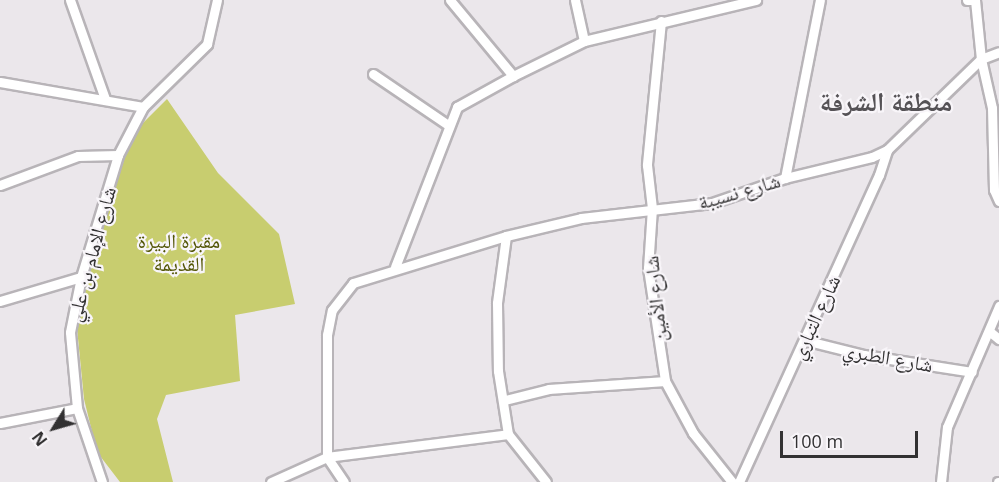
<!DOCTYPE html>
<meta charset="utf-8">
<style>
body{margin:0}
#map{position:relative;width:999px;height:482px;overflow:hidden;background:#ebe7eb;font-family:"Open Sans","Noto Naskh Arabic",sans-serif}
div>[style]{position:absolute}
.green>*{inset:0;background:#c8cd6f}
.roads{filter:drop-shadow(2px 0 #b8b4b8) drop-shadow(-2px 0 #b8b4b8) drop-shadow(0 2px #b8b4b8) drop-shadow(0 -2px #b8b4b8)}
.minor>*{height:9px;margin:-4.5px;padding:0 4.5px;transform-origin:4.5px;border-radius:4.5px;background:#fff}
span{translate:-50% -50%;white-space:nowrap;text-align:center;line-height:1.15;-webkit-text-stroke:4.5px #f8f5f9;paint-order:stroke}
.street-label{font-size:20px;color:#323132}
.park-label{font-size:20px;color:#535606}
.district-label{font-size:26px;color:#555256;font-weight:700}
.north{position:absolute;left:24px;top:398px;width:60px;height:60px;-webkit-text-stroke:4px #f8f5f9;paint-order:stroke;rotate:233deg;font-size:16px;font-weight:700;line-height:24px;text-align:center;color:#323132}
.north::after{content:'';display:block;margin:auto;width:21px;height:27px;background:#323132;clip-path:polygon(50% 0,100% 100%,50% 72%,0 100%)}
.scale{position:absolute;left:780px;top:431px;width:138px;height:27px;box-sizing:border-box;border:3px solid #323132;border-top:0;padding-left:8px;font-size:18px;line-height:21px;white-space:nowrap;color:#323132;-webkit-text-stroke:4px #f8f5f9;paint-order:stroke}
</style>
<div id="map">
<div class="green">
<i style="clip-path:polygon(167px 99px,218px 173px,279px 234px,295px 304px,235px 315px,240px 381px,166px 395px,157px 419px,173px 482px,120px 482px,97px 452px,84px 399px,77px 328px,96px 239px,134px 132px)"></i>
</div>
<div class="roads">
<div class="minor">
<i style="left:70px;top:0;width:105px;rotate:70.5deg"></i>
<i style="left:450px;top:0;width:99px;rotate:50.3deg"></i>
<i style="left:513px;top:76px;width:79px;rotate:-26.2deg"></i>
<i style="left:584px;top:41px;width:177px;rotate:-13.4deg"></i>
<i style="left:575px;top:0;width:42px;rotate:77.6deg"></i>
<i style="left:967px;top:0;width:8px"></i>
<i style="left:975px;top:0;width:59px;rotate:84.2deg"></i>
<i style="left:981px;top:59px;width:19px;rotate:-21deg"></i>
<i style="left:661px;top:21px;width:145px;rotate:95.6deg"></i>
<i style="left:647px;top:165px;width:43px;rotate:83.4deg"></i>
<i style="left:652px;top:208px;width:60px;rotate:93.8deg"></i>
<i style="left:648px;top:268px;width:114px;rotate:81.4deg"></i>
<i style="left:665px;top:381px;width:59px;rotate:61.7deg"></i>
<i style="left:693px;top:433px;width:63px;rotate:51.5deg"></i>
<i style="left:981px;top:59px;width:50px;rotate:77.3deg"></i>
<i style="left:992px;top:108px;width:82px;rotate:88.6deg"></i>
<i style="left:994px;top:190px;width:12px;rotate:66deg"></i>
<i style="left:373px;top:74px;width:91px;rotate:34.2deg"></i>
<i style="left:0;top:82px;width:145px;rotate:9.9deg"></i>
<i style="left:143px;top:107px;width:90px;rotate:-44.5deg"></i>
<i style="left:207px;top:44px;width:45px;rotate:-77.2deg"></i>
<i style="left:785px;top:178px;width:181px;rotate:-78.9deg"></i>
<i style="left:0;top:185px;width:83px;rotate:-20.4deg"></i>
<i style="left:78px;top:156px;width:40px;rotate:-1.4deg"></i>
<i style="left:506px;top:236px;width:68px;rotate:97.7deg"></i>
<i style="left:497px;top:303px;width:68px;rotate:89.2deg"></i>
<i style="left:498px;top:371px;width:64px;rotate:81deg"></i>
<i style="left:508px;top:434px;width:61px;rotate:51.6deg"></i>
<i style="left:395px;top:267px;width:172px;rotate:-68.8deg"></i>
<i style="left:457px;top:107px;width:64px;rotate:-29deg"></i>
<i style="left:0;top:301px;width:84px;rotate:-16.5deg"></i>
<i style="left:989px;top:331px;width:13px;rotate:39deg"></i>
<i style="left:804px;top:340px;width:62px;rotate:14deg"></i>
<i style="left:864px;top:355px;width:109px;rotate:8.9deg"></i>
<i style="left:505px;top:400px;width:45px;rotate:-14deg"></i>
<i style="left:549px;top:389px;width:116px;rotate:-3.9deg"></i>
<i style="left:0;top:423px;width:78px;rotate:-11deg"></i>
<i style="left:327px;top:457px;width:122px;rotate:-90deg"></i>
<i style="left:327px;top:335px;width:25px;rotate:-79deg"></i>
<i style="left:332px;top:310px;width:34px;rotate:-52deg"></i>
<i style="left:353px;top:283px;width:160px;rotate:-17.1deg"></i>
<i style="left:506px;top:236px;width:77px;rotate:-13.5deg"></i>
<i style="left:581px;top:218px;width:132px;rotate:-6.5deg"></i>
<i style="left:712px;top:203px;width:77px;rotate:-18.9deg"></i>
<i style="left:785px;top:178px;width:89px;rotate:-13.6deg"></i>
<i style="left:872px;top:157px;width:17px;rotate:-25deg"></i>
<i style="left:887px;top:150px;width:131px;rotate:-44.1deg"></i>
<i style="left:327px;top:457px;width:30px;rotate:56deg"></i>
<i style="left:102px;top:482px;width:78px;rotate:-108.7deg"></i>
<i style="left:77px;top:408px;width:76px;rotate:-95.3deg"></i>
<i style="left:70px;top:332px;width:56px;rotate:-78.7deg"></i>
<i style="left:81px;top:277px;width:127px;rotate:-73.1deg"></i>
<i style="left:118px;top:155px;width:54px;rotate:-62.5deg"></i>
<i style="left:271px;top:482px;width:61px;rotate:-24.1deg"></i>
<i style="left:327px;top:457px;width:182px;rotate:-7.2deg"></i>
<i style="left:739px;top:482px;width:337px;rotate:-65.5deg"></i>
<i style="left:879px;top:175px;width:26px;rotate:-72deg"></i>
<i style="left:941px;top:482px;width:55px;rotate:-83.8deg"></i>
<i style="left:947px;top:427px;width:132px;rotate:-66.7deg"></i>
<i style="left:998px;top:482px;width:1px"></i>
</div>
</div>
<div class="street-label">
<span style="left:739px;top:191px;rotate:-16deg">شارع نسيبة</span>
<span style="left:91px;top:254px;rotate:-75deg">شارع الإمام بن علي</span>
<span style="left:655px;top:299px;rotate:-96deg">شارع الأمين</span>
<span style="left:815px;top:317px;rotate:-65deg">شارع التباري</span>
<span style="left:888px;top:357px;rotate:10deg">شارع الطبري</span>
</div>
<div class="park-label">
<span style="left:179px;top:252px">مقبرة البيرة<br>القديمة</span>
</div>
<div class="district-label">
<span style="left:886px;top:102px">منطقة الشرفة</span>
</div>
<div class="north">N</div>
<div class="scale">100 m</div>
</div>
